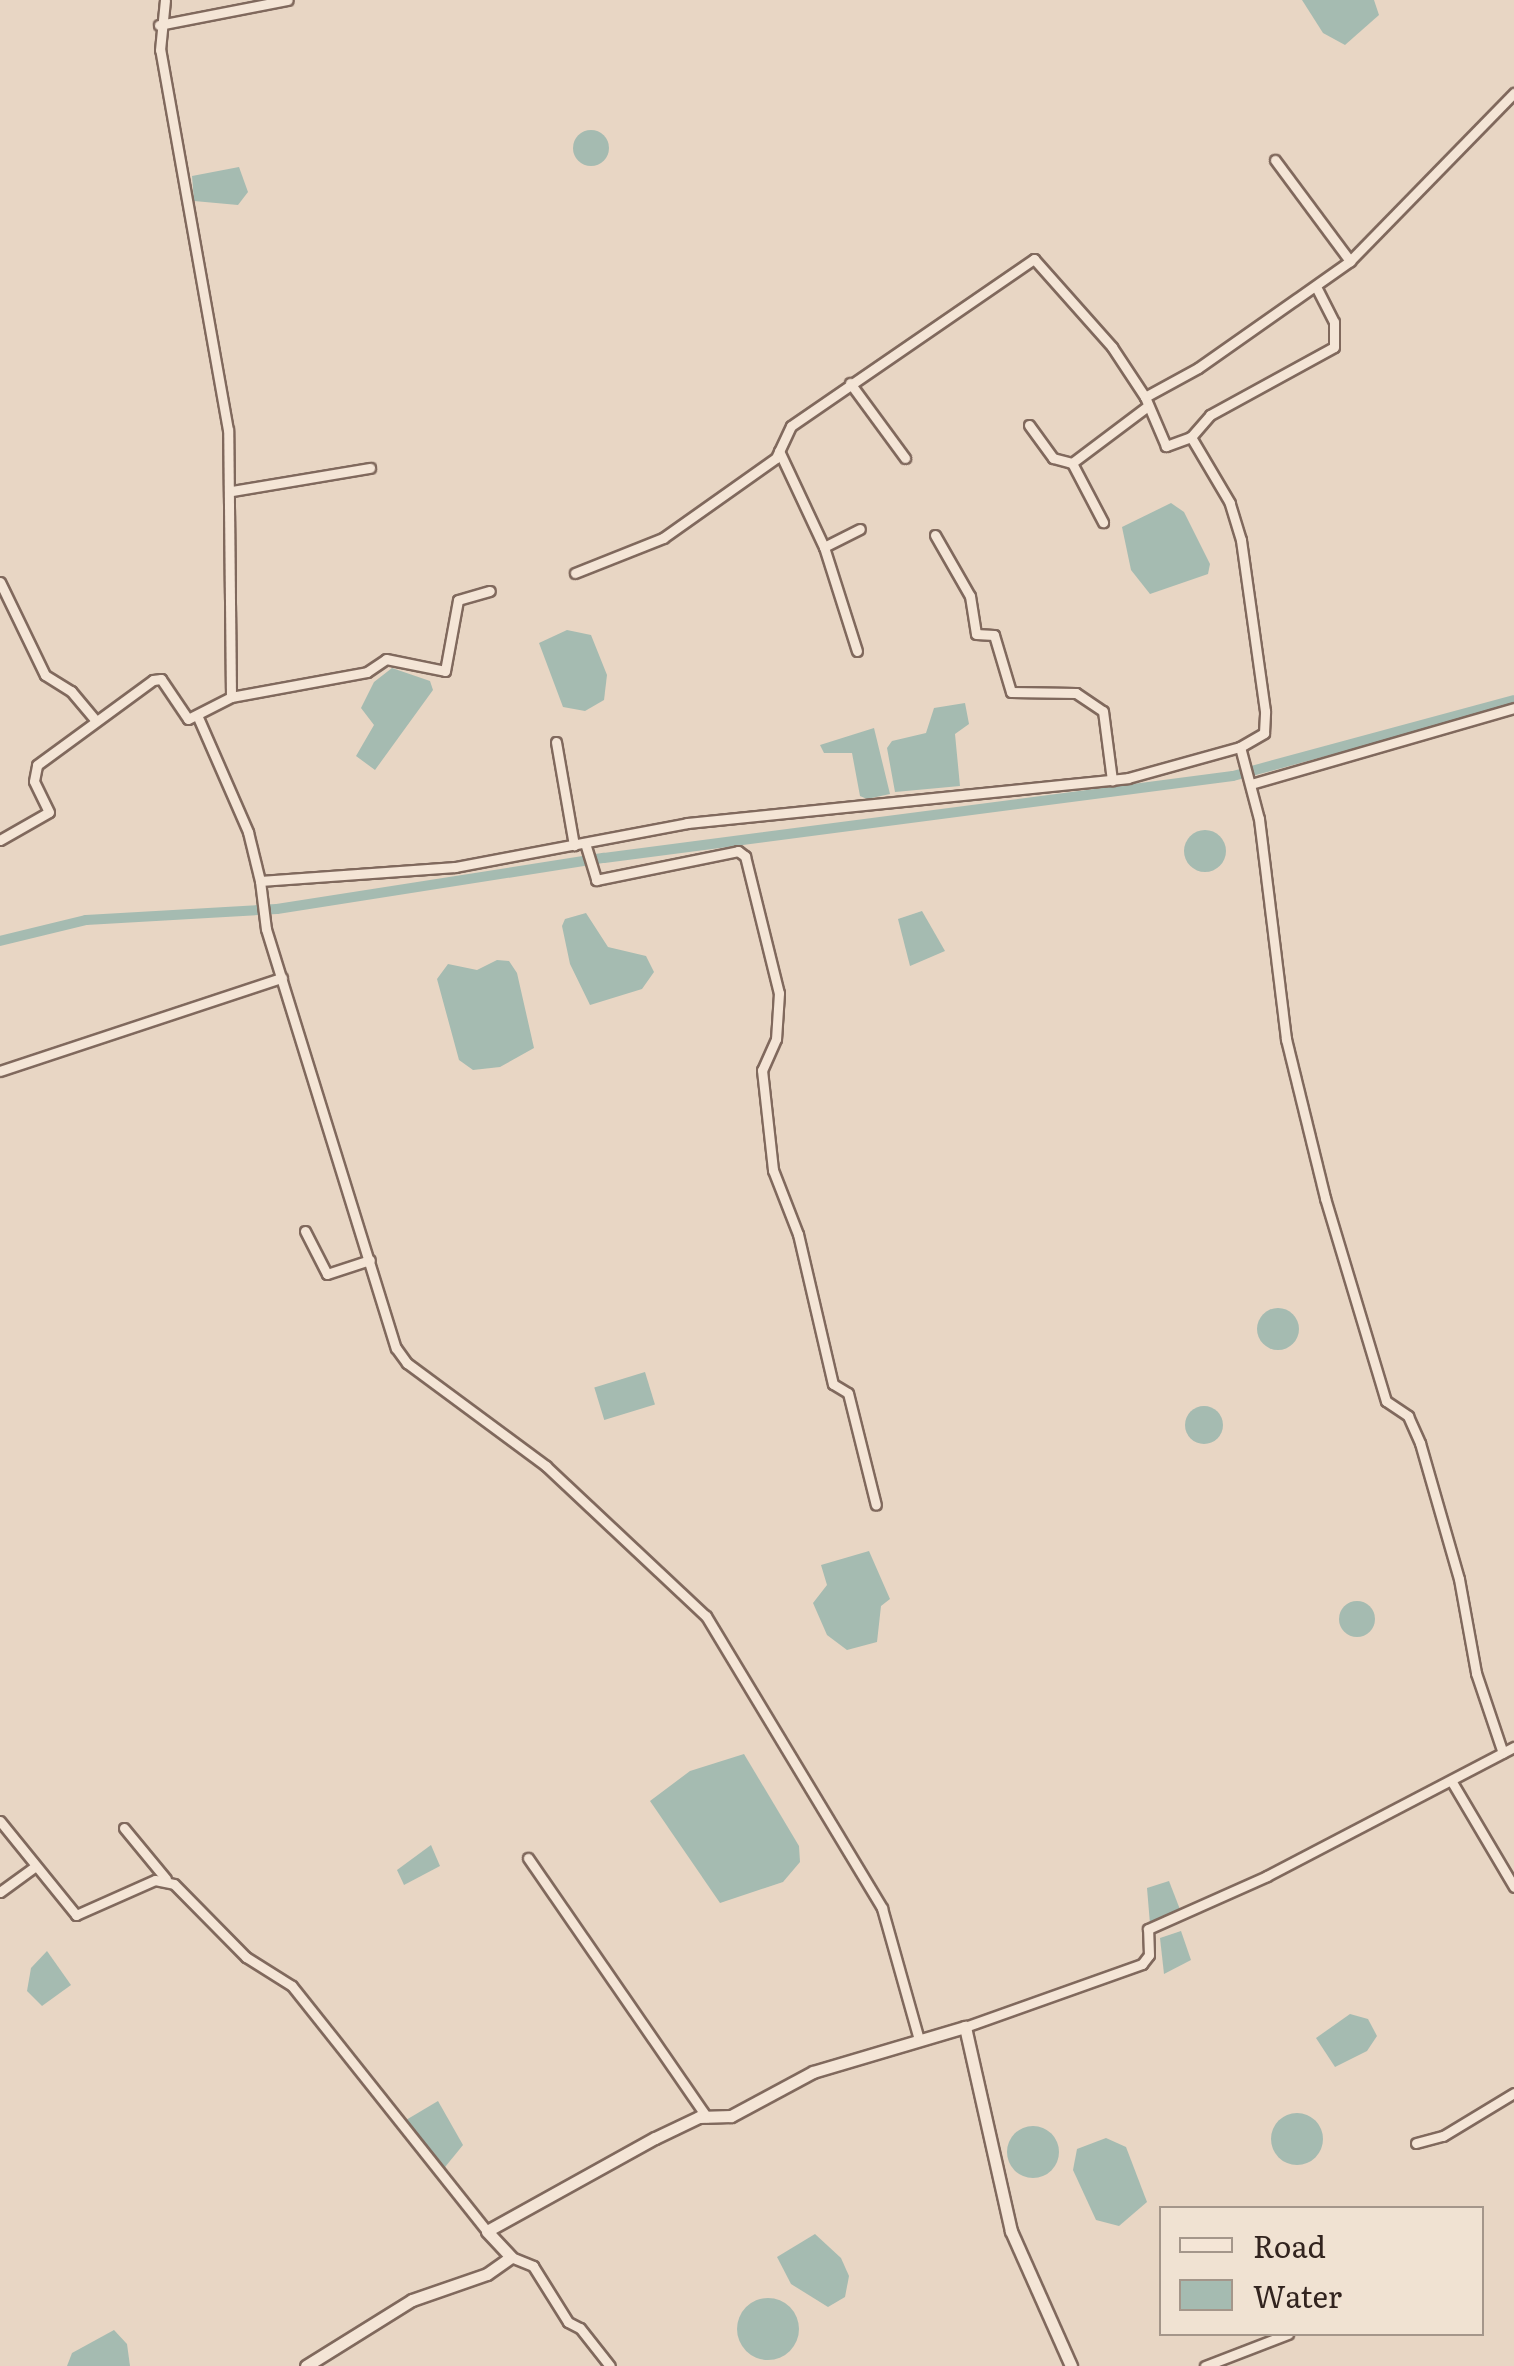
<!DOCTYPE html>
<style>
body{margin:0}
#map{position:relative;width:1514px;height:2366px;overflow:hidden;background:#e8d6c4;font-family:Literata,serif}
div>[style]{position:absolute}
.water>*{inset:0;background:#a5bbb1;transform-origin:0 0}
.round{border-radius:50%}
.canal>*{height:10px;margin:-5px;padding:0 5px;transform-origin:5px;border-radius:5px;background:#a5bbb1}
.roads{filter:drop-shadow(2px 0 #80695d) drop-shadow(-2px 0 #80695d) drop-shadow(0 2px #80695d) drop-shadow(0 -2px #80695d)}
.minor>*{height:9px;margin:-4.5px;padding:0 4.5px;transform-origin:4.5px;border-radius:4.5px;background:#f4e5d6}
.tertiary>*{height:11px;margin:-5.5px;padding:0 5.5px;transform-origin:5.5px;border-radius:5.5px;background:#f4e5d6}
span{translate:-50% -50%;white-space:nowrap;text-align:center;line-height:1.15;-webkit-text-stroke:8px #f0e2d2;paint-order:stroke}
.legend{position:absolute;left:1159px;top:2206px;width:325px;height:130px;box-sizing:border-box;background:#f0e2d2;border:2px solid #a4968a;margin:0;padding:12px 18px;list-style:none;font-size:30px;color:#32241f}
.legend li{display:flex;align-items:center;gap:20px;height:50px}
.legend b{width:50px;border:2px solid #a4968a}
</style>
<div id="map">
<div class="water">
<i style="clip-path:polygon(1302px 0,1374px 0,1379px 15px,1345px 45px,1323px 33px)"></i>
<i class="round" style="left:573px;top:130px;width:36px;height:36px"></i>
<i style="clip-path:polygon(239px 167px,248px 192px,238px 205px,194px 201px,192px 176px)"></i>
<i style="clip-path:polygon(1171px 503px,1184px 512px,1210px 564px,1208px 574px,1150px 594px,1131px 570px,1122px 527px)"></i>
<i style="clip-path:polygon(567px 630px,591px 635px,607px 675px,604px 700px,585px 711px,563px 707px,539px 643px)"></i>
<i style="clip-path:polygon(392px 668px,430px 681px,433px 690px,375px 770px,356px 756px,374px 725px,361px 708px,374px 682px)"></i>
<i style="clip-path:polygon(965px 703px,969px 724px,955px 734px,960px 786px,895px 792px,887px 748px,892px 741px,926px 733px,934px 708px)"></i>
<i style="clip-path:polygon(874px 728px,890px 794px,867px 799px,860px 796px,852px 753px,824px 753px,820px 745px)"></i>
<i class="round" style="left:1184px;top:830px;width:42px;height:42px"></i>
<i style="clip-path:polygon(922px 911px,945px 951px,910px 966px,898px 919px)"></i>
<i style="clip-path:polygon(586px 913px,608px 947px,646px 956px,654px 972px,642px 989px,590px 1005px,570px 964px,562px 926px,565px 919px)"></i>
<i style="clip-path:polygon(497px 960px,509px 961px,517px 973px,534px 1048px,500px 1067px,473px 1070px,459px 1060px,437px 979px,448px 964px,477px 970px)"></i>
<i class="round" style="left:1257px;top:1308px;width:42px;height:42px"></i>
<i style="left:645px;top:1372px;width:34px;height:53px;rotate:73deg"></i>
<i class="round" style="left:1185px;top:1406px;width:38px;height:38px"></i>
<i style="clip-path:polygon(869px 1551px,890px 1599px,881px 1606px,877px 1642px,847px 1650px,827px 1635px,813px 1603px,827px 1585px,821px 1565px)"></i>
<i class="round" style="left:1339px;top:1601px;width:36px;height:36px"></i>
<i style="clip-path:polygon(744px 1754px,799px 1846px,800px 1862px,783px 1882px,720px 1903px,650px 1801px,690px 1771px)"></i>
<i style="clip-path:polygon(431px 1845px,440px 1866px,404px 1885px,397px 1870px)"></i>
<i style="clip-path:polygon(1169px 1881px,1181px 1912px,1150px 1924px,1147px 1888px)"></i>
<i style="clip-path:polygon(1181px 1931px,1191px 1960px,1164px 1974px,1160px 1938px)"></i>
<i style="clip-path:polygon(47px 1951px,71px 1985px,42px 2006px,27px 1991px,31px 1968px)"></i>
<i style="clip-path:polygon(1350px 2014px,1368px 2019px,1377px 2036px,1367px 2051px,1335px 2067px,1316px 2038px)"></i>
<i style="clip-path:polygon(438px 2101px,463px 2145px,441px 2172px,406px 2120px)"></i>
<i class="round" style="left:1271px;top:2113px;width:52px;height:52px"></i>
<i class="round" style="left:1007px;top:2126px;width:52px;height:52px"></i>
<i style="clip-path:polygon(1106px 2138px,1126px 2147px,1147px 2202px,1119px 2226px,1096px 2220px,1073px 2170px,1077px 2149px)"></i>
<i style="clip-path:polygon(815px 2234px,841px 2258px,849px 2276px,845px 2297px,828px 2307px,791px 2284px,777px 2257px)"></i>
<i class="round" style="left:737px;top:2298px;width:62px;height:62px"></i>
<i style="clip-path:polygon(114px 2330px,127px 2344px,130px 2366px,67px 2366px,72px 2353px)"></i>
</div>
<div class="canal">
<i style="left:0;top:941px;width:89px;rotate:-13.7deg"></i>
<i style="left:86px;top:920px;width:191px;rotate:-3.3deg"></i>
<i style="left:277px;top:909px;width:331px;rotate:-8.9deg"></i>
<i style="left:604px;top:858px;width:634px;rotate:-7.43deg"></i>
<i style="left:1233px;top:776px;width:291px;rotate:-15.1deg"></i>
</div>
<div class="roads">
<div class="minor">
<i style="left:159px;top:25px;width:131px;rotate:-11deg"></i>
<i style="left:1275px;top:160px;width:126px;rotate:53.4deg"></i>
<i style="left:850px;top:383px;width:93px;rotate:53.7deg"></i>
<i style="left:1029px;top:425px;width:41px;rotate:54deg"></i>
<i style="left:1053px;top:458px;width:20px;rotate:15deg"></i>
<i style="left:1072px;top:463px;width:95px;rotate:-36.9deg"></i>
<i style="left:1191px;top:437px;width:29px;rotate:-49deg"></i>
<i style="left:1210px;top:415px;width:141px;rotate:-28.7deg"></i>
<i style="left:1334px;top:347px;width:25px;rotate:-90deg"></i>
<i style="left:1334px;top:322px;width:38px;rotate:-117deg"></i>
<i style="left:779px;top:451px;width:106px;rotate:64.9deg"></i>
<i style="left:824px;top:547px;width:40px;rotate:-26.6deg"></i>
<i style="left:1072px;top:463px;width:67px;rotate:62.3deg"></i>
<i style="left:232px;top:491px;width:140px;rotate:-9.5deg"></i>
<i style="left:935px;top:535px;width:70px;rotate:60.2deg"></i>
<i style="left:970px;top:596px;width:38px;rotate:81deg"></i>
<i style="left:976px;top:634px;width:18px;rotate:3deg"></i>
<i style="left:994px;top:635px;width:59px;rotate:73.4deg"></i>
<i style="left:1011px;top:692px;width:65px;rotate:0.9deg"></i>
<i style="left:1076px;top:693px;width:32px;rotate:34deg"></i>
<i style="left:1103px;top:711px;width:70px;rotate:82.6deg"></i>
<i style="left:824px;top:547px;width:109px;rotate:72.4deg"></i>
<i style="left:575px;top:573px;width:95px;rotate:-21.7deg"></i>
<i style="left:663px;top:538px;width:138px;rotate:-35.3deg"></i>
<i style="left:776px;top:458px;width:35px;rotate:-65deg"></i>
<i style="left:791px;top:426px;width:295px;rotate:-34.5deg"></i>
<i style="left:1034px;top:259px;width:118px;rotate:48.4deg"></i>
<i style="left:1112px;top:347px;width:60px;rotate:56.6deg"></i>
<i style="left:1145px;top:397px;width:60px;rotate:-28.7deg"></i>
<i style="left:1198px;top:368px;width:186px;rotate:-35.1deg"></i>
<i style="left:1350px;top:261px;width:235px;rotate:-45.7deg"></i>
<i style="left:0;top:582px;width:103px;rotate:64.2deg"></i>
<i style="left:45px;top:675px;width:31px;rotate:32deg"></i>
<i style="left:71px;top:691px;width:38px;rotate:50deg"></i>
<i style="left:231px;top:697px;width:138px;rotate:-10.4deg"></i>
<i style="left:367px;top:672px;width:23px;rotate:-34deg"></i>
<i style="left:386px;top:659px;width:60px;rotate:11.5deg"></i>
<i style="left:445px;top:671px;width:72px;rotate:-79.6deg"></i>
<i style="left:458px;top:600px;width:33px;rotate:-16deg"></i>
<i style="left:197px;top:715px;width:128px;rotate:66.4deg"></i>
<i style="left:248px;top:832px;width:50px;rotate:76.2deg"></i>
<i style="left:260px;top:881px;width:196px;rotate:-4.1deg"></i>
<i style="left:455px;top:867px;width:236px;rotate:-10.7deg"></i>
<i style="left:687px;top:823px;width:443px;rotate:-5.8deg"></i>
<i style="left:1128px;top:778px;width:116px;rotate:-15.5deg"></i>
<i style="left:1240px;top:747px;width:28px;rotate:-30deg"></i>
<i style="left:1264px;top:733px;width:22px;rotate:-87deg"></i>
<i style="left:1265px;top:711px;width:173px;rotate:-98deg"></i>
<i style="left:1241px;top:540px;width:39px;rotate:-107deg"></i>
<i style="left:1230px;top:503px;width:77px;rotate:-120.6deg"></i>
<i style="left:1191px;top:437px;width:27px;rotate:160deg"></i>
<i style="left:1166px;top:446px;width:53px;rotate:-113.2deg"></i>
<i style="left:556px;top:742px;width:105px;rotate:80.1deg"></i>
<i style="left:1240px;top:747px;width:74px;rotate:75.2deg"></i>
<i style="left:1259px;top:819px;width:222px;rotate:83deg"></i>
<i style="left:1286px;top:1039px;width:164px;rotate:76.2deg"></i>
<i style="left:1325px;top:1198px;width:212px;rotate:73.3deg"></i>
<i style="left:1386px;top:1401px;width:27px;rotate:34deg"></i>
<i style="left:1408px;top:1416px;width:30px;rotate:66deg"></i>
<i style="left:1420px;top:1443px;width:141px;rotate:74deg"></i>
<i style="left:1459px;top:1579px;width:96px;rotate:79.7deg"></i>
<i style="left:1476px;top:1673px;width:84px;rotate:71.4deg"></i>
<i style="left:1251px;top:784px;width:274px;rotate:-16.1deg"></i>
<i style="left:0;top:840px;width:56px;rotate:-29.7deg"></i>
<i style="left:49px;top:812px;width:34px;rotate:-116deg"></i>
<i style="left:34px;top:781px;width:16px;rotate:-79deg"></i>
<i style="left:37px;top:765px;width:144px;rotate:-36.2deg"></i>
<i style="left:153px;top:680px;width:8px;rotate:-7deg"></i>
<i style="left:161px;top:679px;width:48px;rotate:56deg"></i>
<i style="left:188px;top:719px;width:48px;rotate:-27.1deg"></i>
<i style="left:231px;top:697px;width:267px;rotate:-90.6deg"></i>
<i style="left:228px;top:430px;width:386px;rotate:-100.1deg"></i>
<i style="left:160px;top:50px;width:50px;rotate:-84.3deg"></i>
<i style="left:585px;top:843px;width:39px;rotate:73deg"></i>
<i style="left:596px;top:880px;width:145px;rotate:-11.5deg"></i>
<i style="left:738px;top:851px;width:9px;rotate:36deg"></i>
<i style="left:745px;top:856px;width:141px;rotate:76.1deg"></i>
<i style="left:779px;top:993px;width:46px;rotate:93.7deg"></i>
<i style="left:776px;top:1039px;width:34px;rotate:114deg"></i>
<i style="left:762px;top:1070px;width:101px;rotate:83.7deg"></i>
<i style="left:773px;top:1170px;width:69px;rotate:68.7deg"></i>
<i style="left:798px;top:1234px;width:154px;rotate:76.9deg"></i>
<i style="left:833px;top:1384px;width:17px;rotate:31deg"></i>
<i style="left:848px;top:1393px;width:115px;rotate:76deg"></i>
<i style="left:260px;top:881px;width:48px;rotate:82.9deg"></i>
<i style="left:266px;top:929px;width:439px;rotate:72.8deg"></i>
<i style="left:396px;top:1348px;width:19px;rotate:54deg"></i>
<i style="left:407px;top:1363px;width:173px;rotate:36.5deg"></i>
<i style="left:546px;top:1466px;width:219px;rotate:43.2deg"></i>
<i style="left:706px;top:1616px;width:341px;rotate:58.9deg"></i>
<i style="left:882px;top:1908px;width:133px;rotate:74.3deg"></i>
<i style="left:0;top:1071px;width:297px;rotate:-18.3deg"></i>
<i style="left:305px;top:1231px;width:48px;rotate:62.9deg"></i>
<i style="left:327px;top:1274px;width:45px;rotate:-18deg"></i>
<i style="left:1452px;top:1782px;width:122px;rotate:59.4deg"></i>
<i style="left:0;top:1821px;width:121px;rotate:51deg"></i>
<i style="left:76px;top:1915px;width:86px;rotate:-23.9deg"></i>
<i style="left:155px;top:1880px;width:19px;rotate:12deg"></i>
<i style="left:174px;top:1884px;width:103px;rotate:45.4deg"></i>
<i style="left:246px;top:1957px;width:54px;rotate:32.2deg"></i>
<i style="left:292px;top:1986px;width:313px;rotate:51.5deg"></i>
<i style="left:124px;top:1828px;width:66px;rotate:50.5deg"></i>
<i style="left:528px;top:1858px;width:315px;rotate:55.4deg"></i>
<i style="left:0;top:1892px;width:41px;rotate:-36deg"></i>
<i style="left:965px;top:2027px;width:188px;rotate:-19.6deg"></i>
<i style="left:1142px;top:1964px;width:11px;rotate:-52deg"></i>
<i style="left:1149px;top:1955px;width:26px;rotate:-92deg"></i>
<i style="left:1148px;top:1929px;width:130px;rotate:-24deg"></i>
<i style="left:1267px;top:1876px;width:279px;rotate:-27.6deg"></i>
<i style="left:1416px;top:2143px;width:28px;rotate:-15deg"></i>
<i style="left:1443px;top:2136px;width:83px;rotate:-31.2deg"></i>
<i style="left:511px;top:2257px;width:24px;rotate:22deg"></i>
<i style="left:533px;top:2266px;width:66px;rotate:58deg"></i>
<i style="left:568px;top:2322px;width:13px;rotate:27deg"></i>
<i style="left:580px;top:2328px;width:48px;rotate:51.7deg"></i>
<i style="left:1205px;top:2366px;width:89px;rotate:-21.1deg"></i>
</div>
<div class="tertiary">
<i style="left:306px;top:2366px;width:125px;rotate:-31.9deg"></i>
<i style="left:412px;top:2300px;width:79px;rotate:-19.1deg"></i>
<i style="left:487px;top:2274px;width:29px;rotate:-35deg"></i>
<i style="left:511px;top:2257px;width:35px;rotate:-133deg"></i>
<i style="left:487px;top:2231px;width:192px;rotate:-29deg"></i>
<i style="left:655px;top:2138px;width:49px;rotate:-25.5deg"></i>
<i style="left:699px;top:2117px;width:32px;rotate:-2deg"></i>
<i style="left:731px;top:2116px;width:93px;rotate:-28.2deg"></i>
<i style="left:813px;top:2072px;width:159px;rotate:-16.5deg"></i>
<i style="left:965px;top:2027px;width:209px;rotate:77.3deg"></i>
<i style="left:1011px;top:2231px;width:148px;rotate:66deg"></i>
</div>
</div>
<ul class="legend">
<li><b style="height:12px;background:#f4e5d6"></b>Road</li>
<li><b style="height:28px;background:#a5bbb1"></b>Water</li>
</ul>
</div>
